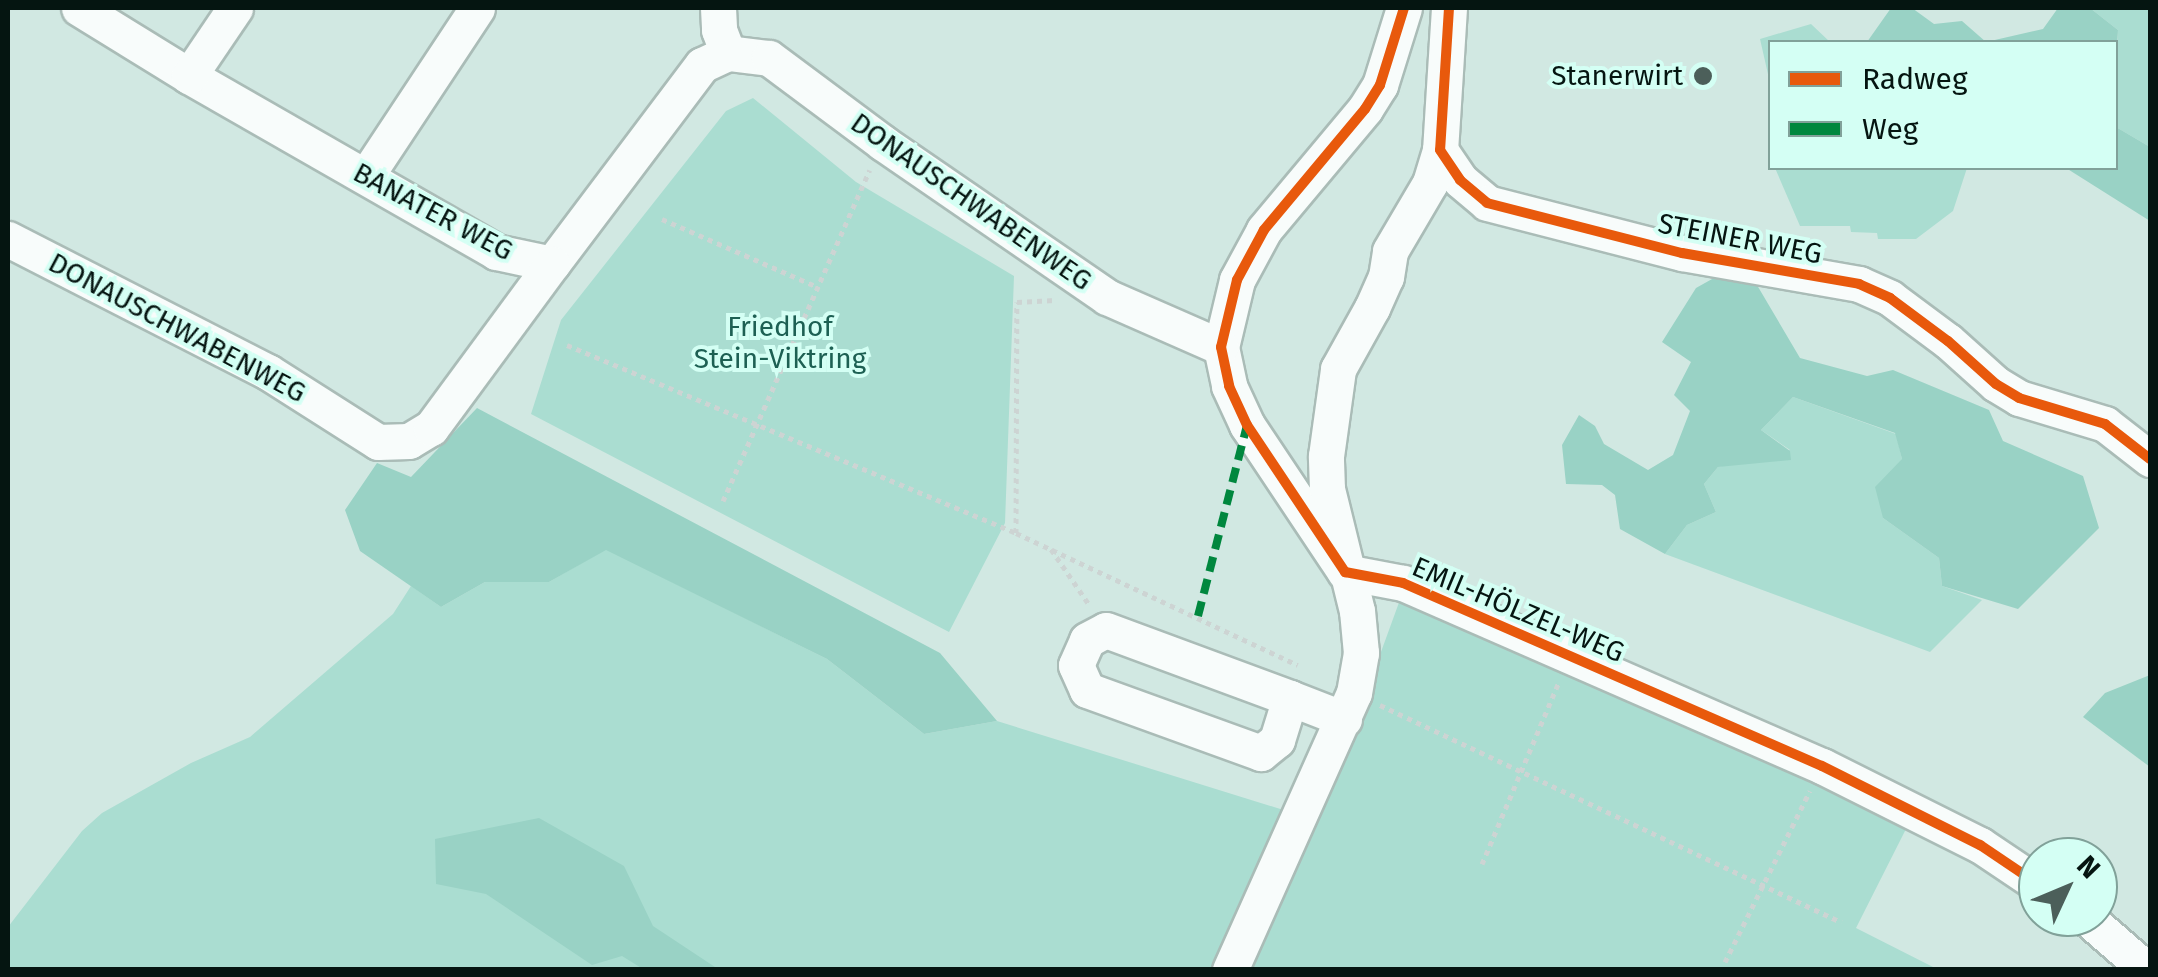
<!DOCTYPE html>
<meta charset="utf-8">
<style>
body{margin:0}
#map{position:relative;width:2158px;height:977px;overflow:hidden;background:#d1e8e2;font-family:"Fira Sans",sans-serif}
div>[style]{position:absolute}
.green>*{inset:0;background:#aaddd1}
.forest>*{inset:0;background:#99d2c5}
.path>*{height:5px;margin-top:-2.5px;transform-origin:0;background:repeating-linear-gradient(90deg,#cdd4d3 0 5px,transparent 0 10px)}
.roads{filter:drop-shadow(2px 0 #aabcb7) drop-shadow(-2px 0 #aabcb7) drop-shadow(0 2px #aabcb7) drop-shadow(0 -2px #aabcb7)}
.minor>*{height:35px;margin:-17.5px;padding:0 17.5px;transform-origin:17.5px;border-radius:17.5px;background:#f8fcfb}
.quiet>*{height:8px;margin-top:-4px;transform-origin:0;background:repeating-linear-gradient(90deg,#00873e 0 15px,transparent 0 23px)}
.cycleway>*{height:10px;margin:-5px;padding:0 5px;transform-origin:5px;border-radius:5px;background:#e8590c}
.dots>*{width:28px;height:28px;translate:-50% -50%;box-sizing:border-box;border:5px solid #d4fff4;border-radius:50%}
span{translate:-50% -50%;white-space:nowrap;text-align:center;line-height:1.15;-webkit-text-stroke:8px #d4fff4;paint-order:stroke}
.poi-label{font-size:28px;color:#051511}
.right{translate:-100% -50%;text-align:right}
.street-label{font-size:28px;color:#051511}
.park-label{font-size:28px;color:#1d6053}
.frame{position:absolute;inset:0;border:10px solid #051511;pointer-events:none}
.legend{position:absolute;left:1768px;top:40px;width:350px;height:130px;box-sizing:border-box;background:#d4fff4;border:2px solid #81a199;margin:0;padding:12px 18px;list-style:none;font-size:30px;color:#051511}
.legend li{display:flex;align-items:center;gap:20px;height:50px}
.legend b{width:50px;border:2px solid #81a199}
.north{position:absolute;left:2018px;top:837px;width:100px;height:100px;box-sizing:border-box;background:#d4fff4;border:2px solid #81a199;border-radius:50%;rotate:46deg;font-size:28px;font-weight:700;line-height:40px;text-align:center;color:#051511}
.north::after{content:'';display:block;margin:auto;width:35px;height:45px;background:#4c5f5a;clip-path:polygon(50% 0,100% 100%,50% 72%,0 100%)}
</style>
<div id="map">
<div class="green">
<i style="clip-path:polygon(2090px 8px,2150px 8px,2150px 147px,2116px 127px,2118px 30px)"></i>
<i style="clip-path:polygon(1811px 24px,1830px 42px,1770px 42px,1770px 83px,1760px 39px)"></i>
<i style="clip-path:polygon(753px 98px,856px 182px,1014px 276px,1005px 523px,949px 632px,531px 414px,561px 320px,726px 111px)"></i>
<i style="clip-path:polygon(1775px 168px,1967px 168px,1953px 211px,1916px 239px,1878px 239px,1877px 233px,1851px 232px,1850px 226px,1800px 226px)"></i>
<i style="clip-path:polygon(1793px 397px,1896px 434px,1902px 459px,1883px 518px,1939px 558px,1942px 586px,1982px 600px,1930px 652px,1665px 554px,1687px 525px,1716px 512px,1704px 484px,1718px 467px,1790px 450px,1761px 430px)"></i>
<i style="clip-path:polygon(606px 549px,827px 659px,924px 734px,997px 721px,1290px 812px,1223px 969px,8px 970px,8px 927px,82px 831px,102px 813px,191px 763px,250px 737px,393px 614px,411px 586px,441px 607px,485px 582px,549px 582px)"></i>
<i style="clip-path:polygon(1401px 597px,1908px 825px,1856px 928px,1937px 969px,1248px 970px,1307px 834px,1322px 814px)"></i>
</div>
<div class="forest">
<i style="clip-path:polygon(1891px 8px,1912px 8px,1934px 24px,1962px 21px,1986px 42px,2043px 29px,2058px 8px,2090px 8px,2118px 30px,2116px 65px,2116px 42px,1867px 42px)"></i>
<i style="clip-path:polygon(2116px 127px,2150px 147px,2150px 221px,2066px 168px,2116px 168px)"></i>
<i style="clip-path:polygon(1721px 274px,1754px 280px,1800px 358px,1867px 376px,1893px 370px,1989px 410px,2003px 441px,2083px 476px,2099px 528px,2018px 609px,1942px 586px,1939px 558px,1883px 518px,1875px 487px,1902px 459px,1895px 433px,1793px 397px,1761px 430px,1790px 451px,1791px 460px,1718px 467px,1704px 484px,1716px 512px,1687px 525px,1665px 554px,1620px 529px,1615px 495px,1602px 485px,1566px 484px,1562px 445px,1579px 415px,1595px 426px,1604px 444px,1648px 470px,1673px 455px,1690px 411px,1674px 395px,1691px 362px,1662px 342px,1696px 288px)"></i>
<i style="clip-path:polygon(477px 408px,940px 653px,997px 721px,924px 734px,827px 659px,606px 550px,549px 582px,485px 582px,441px 607px,360px 551px,345px 510px,377px 463px,411px 477px)"></i>
<i style="clip-path:polygon(2150px 675px,2150px 767px,2083px 717px,2105px 693px)"></i>
<i style="clip-path:polygon(539px 818px,624px 866px,653px 926px,718px 969px,643px 969px,622px 956px,592px 965px,486px 894px,436px 884px,435px 839px)"></i>
</div>
<div class="path">
<i style="left:662px;top:219px;width:170px;rotate:23.6deg"></i>
<i style="left:567px;top:345px;width:487px;rotate:22.7deg"></i>
<i style="left:1016px;top:533px;width:231px;rotate:-89.8deg"></i>
<i style="left:1017px;top:302px;width:38px;rotate:-3deg"></i>
<i style="left:723px;top:501px;width:362px;rotate:-66.1deg"></i>
<i style="left:1016px;top:533px;width:311px;rotate:25.1deg"></i>
<i style="left:1051px;top:549px;width:69px;rotate:55.6deg"></i>
<i style="left:1380px;top:705px;width:510px;rotate:25.21deg"></i>
<i style="left:1482px;top:864px;width:198px;rotate:-67.1deg"></i>
<i style="left:1725px;top:962px;width:191px;rotate:-63.6deg"></i>
</div>
<div class="roads">
<div class="minor">
<i style="left:79px;top:8px;width:129px;rotate:31.7deg"></i>
<i style="left:189px;top:76px;width:354px;rotate:29.8deg"></i>
<i style="left:496px;top:252px;width:57px;rotate:12.1deg"></i>
<i style="left:552px;top:264px;width:249px;rotate:-53deg"></i>
<i style="left:702px;top:65px;width:29px;rotate:-25deg"></i>
<i style="left:718px;top:8px;width:22px;rotate:87deg"></i>
<i style="left:719px;top:30px;width:25px;rotate:69deg"></i>
<i style="left:1404px;top:8px;width:81px;rotate:107.3deg"></i>
<i style="left:1380px;top:85px;width:28px;rotate:122deg"></i>
<i style="left:1365px;top:109px;width:158px;rotate:129.9deg"></i>
<i style="left:1264px;top:230px;width:57px;rotate:118.4deg"></i>
<i style="left:1237px;top:280px;width:69px;rotate:103.4deg"></i>
<i style="left:1221px;top:347px;width:40px;rotate:78deg"></i>
<i style="left:1229px;top:386px;width:43px;rotate:65.2deg"></i>
<i style="left:1247px;top:425px;width:177px;rotate:56.3deg"></i>
<i style="left:1345px;top:572px;width:59px;rotate:10.7deg"></i>
<i style="left:1403px;top:583px;width:457px;rotate:23.6deg"></i>
<i style="left:1822px;top:766px;width:177px;rotate:26.6deg"></i>
<i style="left:1980px;top:845px;width:70px;rotate:33.9deg"></i>
<i style="left:1449px;top:8px;width:142px;rotate:93.6deg"></i>
<i style="left:1440px;top:150px;width:36px;rotate:56deg"></i>
<i style="left:1460px;top:180px;width:35px;rotate:40deg"></i>
<i style="left:1487px;top:203px;width:201px;rotate:14.4deg"></i>
<i style="left:1682px;top:253px;width:180px;rotate:9.9deg"></i>
<i style="left:1859px;top:284px;width:34px;rotate:24deg"></i>
<i style="left:1890px;top:298px;width:72px;rotate:36.6deg"></i>
<i style="left:1948px;top:341px;width:64px;rotate:41.9deg"></i>
<i style="left:1996px;top:384px;width:27px;rotate:31deg"></i>
<i style="left:2019px;top:398px;width:90px;rotate:16.8deg"></i>
<i style="left:2105px;top:424px;width:57px;rotate:37.9deg"></i>
<i style="left:728px;top:53px;width:41px;rotate:7deg"></i>
<i style="left:769px;top:58px;width:142px;rotate:36.7deg"></i>
<i style="left:883px;top:143px;width:272px;rotate:34.5deg"></i>
<i style="left:1107px;top:297px;width:124px;rotate:23.7deg"></i>
<i style="left:189px;top:76px;width:82px;rotate:-55.9deg"></i>
<i style="left:366px;top:176px;width:201px;rotate:-56.5deg"></i>
<i style="left:8px;top:239px;width:292px;rotate:27.1deg"></i>
<i style="left:268px;top:372px;width:130px;rotate:32.5deg"></i>
<i style="left:378px;top:442px;width:31px;rotate:-2deg"></i>
<i style="left:409px;top:441px;width:26px;rotate:-31deg"></i>
<i style="left:431px;top:428px;width:204px;rotate:-53.6deg"></i>
<i style="left:1290px;top:698px;width:44px;rotate:107.2deg"></i>
<i style="left:1277px;top:740px;width:21px;rotate:141deg"></i>
<i style="left:1261px;top:753px;width:185px;rotate:-160.1deg"></i>
<i style="left:1087px;top:690px;width:27px;rotate:-114deg"></i>
<i style="left:1076px;top:665px;width:27px;rotate:-66deg"></i>
<i style="left:1087px;top:640px;width:21px;rotate:-28deg"></i>
<i style="left:1106px;top:630px;width:196px;rotate:20.3deg"></i>
<i style="left:1290px;top:698px;width:58px;rotate:21.3deg"></i>
<i style="left:2086px;top:917px;width:81px;rotate:41deg"></i>
<i style="left:1230px;top:970px;width:303px;rotate:-65.9deg"></i>
<i style="left:1354px;top:693px;width:41px;rotate:-80.1deg"></i>
<i style="left:1361px;top:653px;width:42px;rotate:-95.4deg"></i>
<i style="left:1357px;top:611px;width:126px;rotate:-103.8deg"></i>
<i style="left:1327px;top:489px;width:33px;rotate:-92deg"></i>
<i style="left:1326px;top:456px;width:88px;rotate:-82.1deg"></i>
<i style="left:1338px;top:369px;width:70px;rotate:-60.9deg"></i>
<i style="left:1372px;top:308px;width:34px;rotate:-66deg"></i>
<i style="left:1386px;top:277px;width:26px;rotate:-81deg"></i>
<i style="left:1390px;top:251px;width:79px;rotate:-59.5deg"></i>
<i style="left:1430px;top:183px;width:34px;rotate:-73deg"></i>
</div>
</div>
<div class="quiet">
<i style="left:1198px;top:616px;width:197px;rotate:-75.6deg"></i>
</div>
<div class="cycleway">
<i style="left:1404px;top:8px;width:81px;rotate:107.3deg"></i>
<i style="left:1380px;top:85px;width:28px;rotate:122deg"></i>
<i style="left:1365px;top:109px;width:158px;rotate:129.9deg"></i>
<i style="left:1264px;top:230px;width:57px;rotate:118.4deg"></i>
<i style="left:1237px;top:280px;width:69px;rotate:103.4deg"></i>
<i style="left:1221px;top:347px;width:40px;rotate:78deg"></i>
<i style="left:1229px;top:386px;width:43px;rotate:65.2deg"></i>
<i style="left:1247px;top:425px;width:177px;rotate:56.3deg"></i>
<i style="left:1345px;top:572px;width:59px;rotate:10.7deg"></i>
<i style="left:1403px;top:583px;width:457px;rotate:23.6deg"></i>
<i style="left:1822px;top:766px;width:177px;rotate:26.6deg"></i>
<i style="left:1980px;top:845px;width:70px;rotate:33.9deg"></i>
<i style="left:1449px;top:8px;width:142px;rotate:93.6deg"></i>
<i style="left:1440px;top:150px;width:36px;rotate:56deg"></i>
<i style="left:1460px;top:180px;width:35px;rotate:40deg"></i>
<i style="left:1487px;top:203px;width:201px;rotate:14.4deg"></i>
<i style="left:1682px;top:253px;width:180px;rotate:9.9deg"></i>
<i style="left:1859px;top:284px;width:34px;rotate:24deg"></i>
<i style="left:1890px;top:298px;width:72px;rotate:36.6deg"></i>
<i style="left:1948px;top:341px;width:64px;rotate:41.9deg"></i>
<i style="left:1996px;top:384px;width:27px;rotate:31deg"></i>
<i style="left:2019px;top:398px;width:90px;rotate:16.8deg"></i>
<i style="left:2105px;top:424px;width:57px;rotate:37.9deg"></i>
</div>
<div class="dots">
<i style="left:1703px;top:76px;background:#4c5f5a"></i>
</div>
<div class="poi-label">
<span class="right" style="left:1683px;top:76px">Stanerwirt</span>
</div>
<div class="street-label">
<span style="left:971px;top:202px;rotate:35deg">DONAUSCHWABENWEG</span>
<span style="left:433px;top:212px;rotate:28deg">BANATER WEG</span>
<span style="left:1740px;top:239px;rotate:11deg">STEINER WEG</span>
<span style="left:177px;top:328px;rotate:28deg">DONAUSCHWABENWEG</span>
<span style="left:1518px;top:610px;rotate:23deg">EMIL-HÖLZEL-WEG</span>
</div>
<div class="park-label">
<span style="left:780px;top:343px">Friedhof<br>Stein-Viktring</span>
</div>
<div class="frame"></div>
<ul class="legend">
<li><b style="height:12px;background:#e8590c"></b>Radweg</li>
<li><b style="height:12px;background:#00873e"></b>Weg</li>
</ul>
<div class="north">N</div>
</div>
